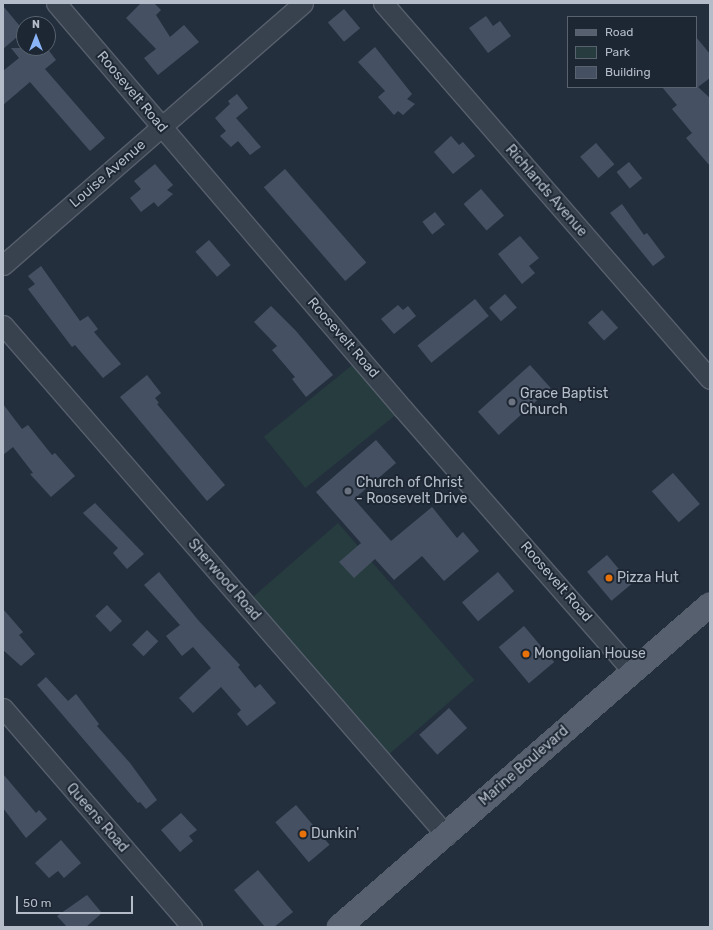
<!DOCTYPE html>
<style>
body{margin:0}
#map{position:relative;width:713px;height:930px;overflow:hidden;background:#242f3e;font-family:Rubik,sans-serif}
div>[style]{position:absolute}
.green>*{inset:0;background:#263c3f;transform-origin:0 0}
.building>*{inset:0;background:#455162;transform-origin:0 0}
.roads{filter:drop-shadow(1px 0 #565f6c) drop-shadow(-1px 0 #565f6c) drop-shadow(0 1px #565f6c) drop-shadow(0 -1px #565f6c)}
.street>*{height:19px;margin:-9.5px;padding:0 9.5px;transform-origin:9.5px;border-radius:9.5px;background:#38414e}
.primary>*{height:22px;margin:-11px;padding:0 11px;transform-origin:11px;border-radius:11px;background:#56606e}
.dots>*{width:11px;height:11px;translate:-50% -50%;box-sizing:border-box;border:2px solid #1d2633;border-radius:50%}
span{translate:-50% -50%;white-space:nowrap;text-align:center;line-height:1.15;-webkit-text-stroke:4px #1d2633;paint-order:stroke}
.street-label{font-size:14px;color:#b4bcc9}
.poi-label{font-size:14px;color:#b4bcc9}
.left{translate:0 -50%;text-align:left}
.frame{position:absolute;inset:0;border:4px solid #b4bcc9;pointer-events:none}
.legend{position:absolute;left:567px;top:16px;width:130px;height:72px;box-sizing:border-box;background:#1d2633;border:1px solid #59626f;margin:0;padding:5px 7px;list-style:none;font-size:12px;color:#b4bcc9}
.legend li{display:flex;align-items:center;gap:8px;height:20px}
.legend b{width:20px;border:1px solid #59626f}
.north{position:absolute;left:16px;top:16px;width:40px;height:40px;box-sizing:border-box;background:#1d2633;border:1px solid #59626f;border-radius:50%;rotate:0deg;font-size:11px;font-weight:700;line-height:16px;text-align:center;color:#b4bcc9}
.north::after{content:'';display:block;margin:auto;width:14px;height:18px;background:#8ab4f8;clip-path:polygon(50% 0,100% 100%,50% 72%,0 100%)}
.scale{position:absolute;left:16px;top:896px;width:117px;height:18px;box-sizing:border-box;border:2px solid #b4bcc9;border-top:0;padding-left:5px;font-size:12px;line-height:14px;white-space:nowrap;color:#b4bcc9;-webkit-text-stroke:3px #1d2633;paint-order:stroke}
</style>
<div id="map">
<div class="green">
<i style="left:361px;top:358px;width:66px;height:125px;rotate:51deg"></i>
<i style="left:338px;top:523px;width:208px;height:123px;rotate:49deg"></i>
</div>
<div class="building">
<i style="clip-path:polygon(141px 3px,154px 3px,161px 10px,156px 15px,170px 37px,184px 25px,199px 42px,158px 75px,144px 58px,156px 49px,126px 18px)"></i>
<i style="clip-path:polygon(3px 6px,24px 31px,3px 49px)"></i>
<i style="left:344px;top:9px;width:25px;height:21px;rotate:50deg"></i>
<i style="clip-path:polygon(486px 16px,493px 26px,500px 21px,511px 36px,488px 53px,469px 28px)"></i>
<i style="clip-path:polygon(696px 37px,710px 54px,710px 78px,698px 87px,710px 98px,710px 166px,686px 138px,692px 133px,672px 109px,677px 105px,662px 87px,696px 87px)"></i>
<i style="clip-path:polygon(375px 47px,412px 94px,407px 99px,415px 104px,403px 115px,398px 111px,394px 115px,378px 97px,385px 91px,358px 62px)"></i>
<i style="clip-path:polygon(11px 48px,47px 48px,56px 60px,45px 69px,105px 138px,90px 151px,30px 82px,3px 105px,3px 71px,19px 58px)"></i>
<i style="clip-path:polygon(237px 94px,248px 108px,236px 118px,261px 147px,250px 155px,238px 141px,231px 147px,220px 136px,226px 131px,215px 118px,230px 104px,228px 101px)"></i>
<i style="clip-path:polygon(451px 136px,459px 145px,463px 142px,475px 156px,453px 174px,434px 152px)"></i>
<i style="left:596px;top:143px;width:28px;height:21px;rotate:49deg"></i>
<i style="left:629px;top:162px;width:21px;height:16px;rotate:51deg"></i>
<i style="clip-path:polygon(155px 164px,173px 185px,167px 190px,173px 194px,158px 207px,154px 202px,141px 212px,130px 198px,141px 189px,134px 181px)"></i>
<i style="left:285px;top:169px;width:124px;height:28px;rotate:49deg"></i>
<i style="left:481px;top:189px;width:35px;height:23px;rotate:49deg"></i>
<i style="clip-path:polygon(622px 204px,644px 235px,647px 233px,665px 257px,653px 266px,610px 213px)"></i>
<i style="left:435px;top:212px;width:16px;height:16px;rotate:52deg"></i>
<i style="clip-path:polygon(520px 236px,539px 258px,529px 266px,535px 273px,522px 284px,498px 254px)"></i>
<i style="left:209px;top:240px;width:33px;height:18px;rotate:49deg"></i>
<i style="clip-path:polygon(41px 266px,80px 321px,88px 316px,98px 329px,94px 332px,121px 364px,103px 378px,75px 345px,72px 347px,28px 289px,35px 284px,28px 276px)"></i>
<i style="left:505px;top:294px;width:18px;height:21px;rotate:49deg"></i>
<i style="left:475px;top:299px;width:22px;height:74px;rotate:51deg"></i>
<i style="clip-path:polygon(398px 305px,403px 310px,408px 306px,416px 316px,394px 334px,381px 319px)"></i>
<i style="clip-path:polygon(271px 306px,296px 331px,333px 375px,306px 397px,292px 379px,295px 377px,272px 350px,277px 346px,254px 322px)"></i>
<i style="left:602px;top:310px;width:24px;height:19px;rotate:48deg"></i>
<i style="left:530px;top:365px;width:31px;height:70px;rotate:48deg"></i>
<i style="clip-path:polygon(147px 375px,161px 393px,155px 398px,159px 403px,157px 404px,225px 485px,207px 501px,120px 397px)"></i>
<i style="clip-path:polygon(3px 404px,22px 429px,28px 425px,52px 455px,55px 453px,75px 476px,51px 497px,30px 474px,33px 473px,13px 447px,3px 455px)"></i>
<i style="clip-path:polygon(376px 440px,396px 463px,354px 499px,391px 541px,432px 507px,457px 538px,463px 532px,479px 551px,444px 581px,422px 556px,394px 580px,375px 559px,354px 578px,339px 562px,361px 543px,316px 492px)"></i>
<i style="left:673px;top:473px;width:41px;height:28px;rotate:49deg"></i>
<i style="clip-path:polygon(95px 503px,144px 554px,127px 569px,113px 553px,118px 548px,83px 513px)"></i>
<i style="left:607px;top:555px;width:38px;height:26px;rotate:50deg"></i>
<i style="clip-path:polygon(159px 572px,198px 620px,240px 665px,238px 667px,255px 688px,260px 684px,276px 703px,247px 726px,237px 714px,241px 710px,221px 687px,193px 713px,179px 698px,211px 668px,193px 647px,182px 656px,166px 636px,180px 625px,144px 585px)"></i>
<i style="left:498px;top:572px;width:25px;height:47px;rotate:50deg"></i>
<i style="left:107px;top:605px;width:22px;height:16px;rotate:47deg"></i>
<i style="clip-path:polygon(3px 609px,23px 632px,19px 635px,35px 654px,21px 666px,3px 650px)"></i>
<i style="left:524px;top:626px;width:47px;height:33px;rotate:50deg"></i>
<i style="left:147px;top:630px;width:16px;height:21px;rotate:45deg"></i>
<i style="clip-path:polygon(46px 677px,68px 701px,76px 694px,99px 724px,97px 726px,130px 763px,157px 800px,146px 809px,140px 802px,138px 803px,37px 685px)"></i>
<i style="left:449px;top:708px;width:27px;height:40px;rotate:48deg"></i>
<i style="clip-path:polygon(3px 774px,36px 813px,39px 810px,47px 819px,26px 838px,3px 808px)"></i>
<i style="left:296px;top:805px;width:52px;height:27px;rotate:50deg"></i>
<i style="clip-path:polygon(181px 813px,197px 830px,189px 836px,193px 841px,180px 852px,161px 830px)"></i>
<i style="clip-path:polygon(61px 840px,81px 863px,64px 878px,58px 871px,49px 878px,35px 863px)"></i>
<i style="clip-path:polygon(258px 870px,293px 912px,274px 927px,265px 927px,234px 890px)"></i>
<i style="clip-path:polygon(87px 895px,102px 913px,86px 927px,67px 927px,57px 916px)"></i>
</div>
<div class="roads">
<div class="street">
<i style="left:56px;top:3px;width:534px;rotate:49.48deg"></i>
<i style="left:403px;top:409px;width:348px;rotate:48.8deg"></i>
<i style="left:383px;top:3px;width:498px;rotate:49deg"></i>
<i style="left:3px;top:265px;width:398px;rotate:-41.1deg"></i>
<i style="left:3px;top:325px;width:676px;rotate:49.02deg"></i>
<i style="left:3px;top:708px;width:289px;rotate:49.2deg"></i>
</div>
<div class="primary">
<i style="left:339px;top:927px;width:491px;rotate:-41deg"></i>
</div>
</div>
<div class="dots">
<i style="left:512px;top:402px;background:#6b7280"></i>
<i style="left:348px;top:491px;background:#6b7280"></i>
<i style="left:609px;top:578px;background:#e8710a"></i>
<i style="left:526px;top:654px;background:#e8710a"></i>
<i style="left:303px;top:834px;background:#e8710a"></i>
</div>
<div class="street-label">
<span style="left:132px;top:92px;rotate:50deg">Roosevelt Road</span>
<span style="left:108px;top:174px;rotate:-41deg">Louise Avenue</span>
<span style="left:546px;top:191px;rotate:49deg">Richlands Avenue</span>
<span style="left:343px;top:338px;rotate:49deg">Roosevelt Road</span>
<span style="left:224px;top:580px;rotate:49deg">Sherwood Road</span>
<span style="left:556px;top:582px;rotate:49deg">Roosevelt Road</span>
<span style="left:524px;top:766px;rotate:-41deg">Marine Boulevard</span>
<span style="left:97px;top:818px;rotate:49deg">Queens Road</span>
</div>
<div class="poi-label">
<span class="left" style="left:520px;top:402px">Grace Baptist<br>Church</span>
<span class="left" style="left:356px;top:491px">Church of Christ<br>- Roosevelt Drive</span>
<span class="left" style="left:617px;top:578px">Pizza Hut</span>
<span class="left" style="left:534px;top:654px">Mongolian House</span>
<span class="left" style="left:311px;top:834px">Dunkin'</span>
</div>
<div class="frame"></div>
<ul class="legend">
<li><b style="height:5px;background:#56606e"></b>Road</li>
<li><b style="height:11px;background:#263c3f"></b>Park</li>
<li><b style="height:11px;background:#455162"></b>Building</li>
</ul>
<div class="north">N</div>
<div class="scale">50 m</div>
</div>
